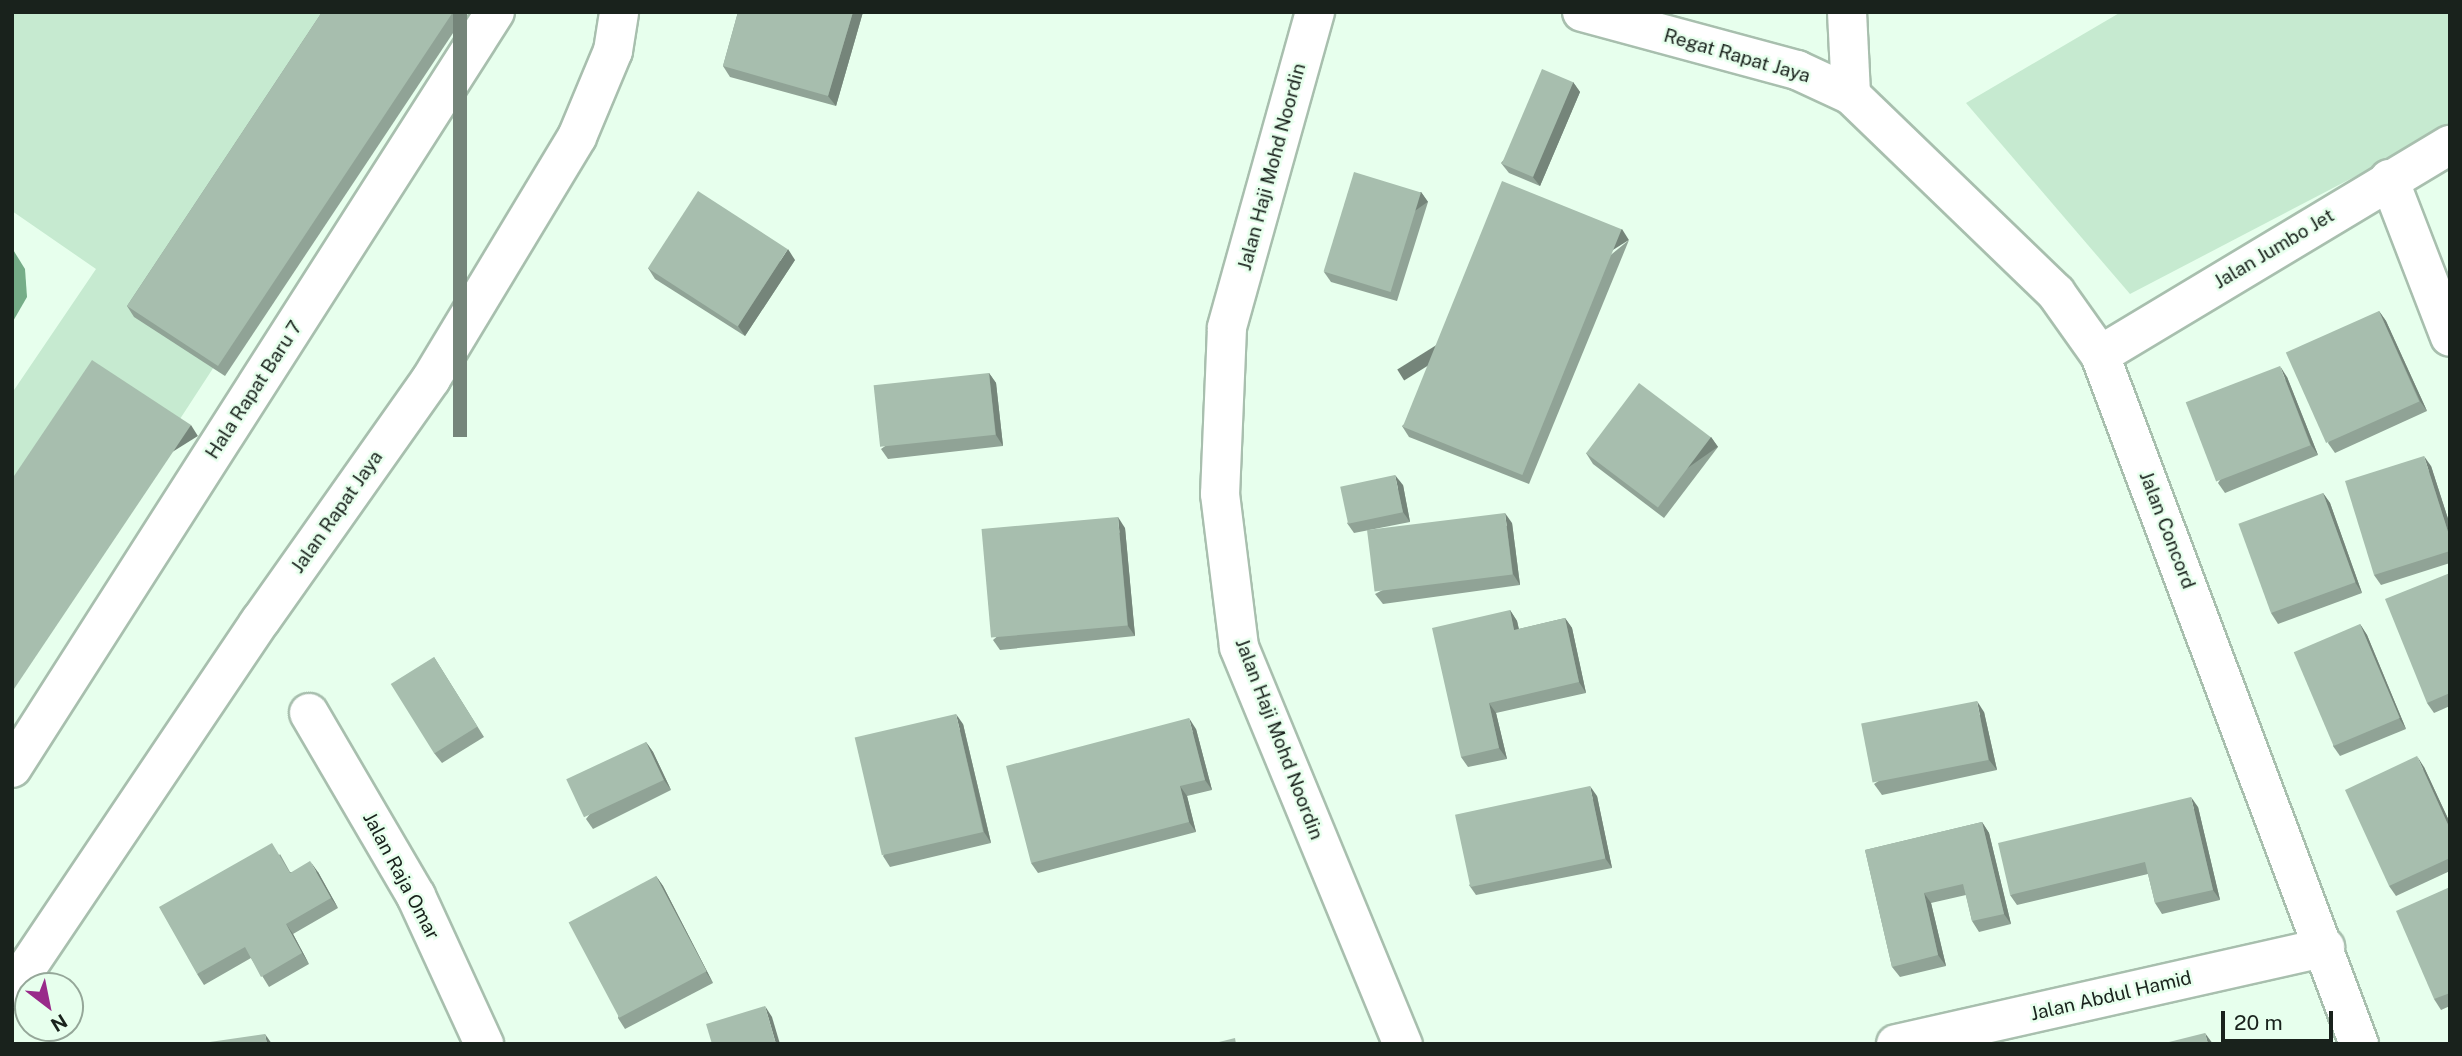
<!DOCTYPE html>
<style>
body{margin:0}
#map{position:relative;width:2462px;height:1056px;overflow:hidden;background:#e7ffed;font-family:"Public Sans",sans-serif}
div>[style]{position:absolute}
.green>*{inset:0;background:#c6ead0}
.water>*{inset:0;background:#76ad88}
.roads{filter:drop-shadow(2px 0 #a8bfae) drop-shadow(-2px 0 #a8bfae) drop-shadow(0 2px #a8bfae) drop-shadow(0 -2px #a8bfae)}
.minor>*{height:38px;margin:-19px;padding:0 19px;transform-origin:19px;border-radius:19px;background:#fff}
.wall>*{inset:0;background:#90a396}
.shaded-wall>*{inset:0;background:#75857a;transform-origin:0 0}
.building>*{inset:0;background:#a7beae;transform-origin:0 0}
span{translate:-50% -50%;white-space:nowrap;text-align:center;line-height:1.15;-webkit-text-stroke:5px #e7ffed;paint-order:stroke}
.street-label{font-size:19px;color:#19221c}
.frame{position:absolute;inset:0;border:14px solid #19221c;pointer-events:none}
.north{position:absolute;left:14px;top:972px;width:70px;height:70px;box-sizing:border-box;background:#e7ffed;border:2px solid #95a799;border-radius:50%;rotate:148deg;font-size:19px;font-weight:700;line-height:28px;text-align:center;color:#19221c}
.north::after{content:'';display:block;margin:auto;width:24px;height:32px;background:#992a8a;clip-path:polygon(50% 0,100% 100%,50% 72%,0 100%)}
.scale{position:absolute;left:2221px;top:1011px;width:112px;height:32px;box-sizing:border-box;border:4px solid #19221c;border-top:0;padding-left:9px;font-size:21px;line-height:24px;white-space:nowrap;color:#19221c;-webkit-text-stroke:5px #e7ffed;paint-order:stroke}
</style>
<div id="map">
<div class="green">
<i style="clip-path:polygon(12px 12px,445px 12px,12px 677px,12px 393px,96px 269px,12px 211px)"></i>
<i style="clip-path:polygon(2121px 12px,2450px 12px,2450px 127px,2130px 294px,1966px 103px)"></i>
</div>
<div class="water">
<i style="clip-path:polygon(12px 248px,25px 269px,27px 297px,12px 323px)"></i>
</div>
<div class="roads">
<div class="minor">
<i style="left:1315px;top:12px;width:328px;rotate:105.6deg"></i>
<i style="left:1227px;top:328px;width:166px;rotate:92.4deg"></i>
<i style="left:1220px;top:494px;width:154px;rotate:82.9deg"></i>
<i style="left:1239px;top:647px;width:430px;rotate:67.6deg"></i>
<i style="left:1582px;top:12px;width:223px;rotate:15.1deg"></i>
<i style="left:1797px;top:70px;width:60px;rotate:24.8deg"></i>
<i style="left:1851px;top:95px;width:285px;rotate:44deg"></i>
<i style="left:2056px;top:293px;width:76px;rotate:54.6deg"></i>
<i style="left:2100px;top:355px;width:736px;rotate:69.4deg"></i>
<i style="left:1847px;top:12px;width:83px;rotate:87.2deg"></i>
<i style="left:2389px;top:179px;width:169px;rotate:68.9deg"></i>
<i style="left:2100px;top:355px;width:408px;rotate:-31deg"></i>
<i style="left:309px;top:713px;width:212px;rotate:59.7deg"></i>
<i style="left:416px;top:896px;width:163px;rotate:65.3deg"></i>
<i style="left:12px;top:768px;width:897px;rotate:-57.43deg"></i>
<i style="left:12px;top:990px;width:446px;rotate:-56.1deg"></i>
<i style="left:261px;top:620px;width:295px;rotate:-54.8deg"></i>
<i style="left:431px;top:379px;width:283px;rotate:-58.9deg"></i>
<i style="left:577px;top:137px;width:93px;rotate:-67.3deg"></i>
<i style="left:613px;top:51px;width:39px;rotate:-81deg"></i>
<i style="left:1896px;top:1044px;width:440px;rotate:-12.7deg"></i>
</div>
</div>
<div class="wall">
<i style="clip-path:polygon(322px 12px,467px 12px,225px 376px,134px 317px,127px 306px)"></i>
<i style="clip-path:polygon(738px 12px,863px 12px,836px 106px,730px 77px,723px 66px)"></i>
<i style="clip-path:polygon(1573px 82px,1580px 92px,1540px 186px,1509px 173px,1501px 163px)"></i>
<i style="clip-path:polygon(1421px 192px,1428px 202px,1397px 301px,1331px 282px,1324px 272px)"></i>
<i style="clip-path:polygon(1629px 240px,1529px 484px,1409px 437px,1402px 426px)"></i>
<i style="clip-path:polygon(795px 260px,745px 336px,655px 279px,648px 268px)"></i>
<i style="clip-path:polygon(2379px 311px,2386px 321px,2427px 411px,2335px 453px,2328px 443px)"></i>
<i style="clip-path:polygon(989px 373px,996px 383px,1003px 446px,888px 459px,881px 449px)"></i>
<i style="clip-path:polygon(2287px 377px,2318px 455px,2225px 493px,2218px 483px)"></i>
<i style="clip-path:polygon(1711px 437px,1718px 447px,1664px 518px,1593px 464px,1586px 453px)"></i>
<i style="clip-path:polygon(2431px 466px,2450px 525px,2450px 563px,2381px 585px,2374px 575px)"></i>
<i style="clip-path:polygon(1403px 485px,1410px 522px,1354px 533px,1347px 523px)"></i>
<i style="clip-path:polygon(2323px 493px,2330px 503px,2362px 593px,2278px 624px,2271px 613px)"></i>
<i style="clip-path:polygon(1512px 523px,1520px 585px,1383px 604px,1375px 594px)"></i>
<i style="clip-path:polygon(1125px 528px,1135px 636px,1000px 650px,993px 640px)"></i>
<i style="clip-path:polygon(2450px 573px,2450px 706px,2434px 713px,2427px 703px)"></i>
<i style="clip-path:polygon(1510px 610px,1517px 621px,1519px 629px,1565px 618px,1572px 628px,1586px 693px,1496px 713px,1507px 759px,1468px 767px,1461px 757px)"></i>
<i style="clip-path:polygon(2360px 624px,2367px 635px,2406px 729px,2340px 756px,2333px 746px)"></i>
<i style="clip-path:polygon(434px 657px,484px 737px,442px 763px,434px 753px)"></i>
<i style="clip-path:polygon(1984px 712px,1997px 770px,1882px 795px,1874px 784px)"></i>
<i style="clip-path:polygon(963px 724px,991px 843px,890px 867px,883px 856px)"></i>
<i style="clip-path:polygon(1196px 729px,1212px 790px,1187px 796px,1196px 832px,1038px 873px,1031px 863px)"></i>
<i style="clip-path:polygon(646px 742px,653px 752px,671px 790px,593px 829px,586px 819px)"></i>
<i style="clip-path:polygon(2424px 767px,2450px 823px,2450px 871px,2396px 896px,2389px 886px)"></i>
<i style="clip-path:polygon(1597px 796px,1612px 868px,1476px 895px,1469px 885px)"></i>
<i style="clip-path:polygon(2198px 807px,2220px 900px,2162px 914px,2155px 903px,2148px 874px,2017px 905px,2010px 895px)"></i>
<i style="clip-path:polygon(1982px 822px,1989px 833px,2011px 924px,1979px 932px,1972px 921px,1966px 895px,1931px 903px,1946px 966px,1900px 977px,1892px 967px,1865px 850px)"></i>
<i style="clip-path:polygon(280px 854px,290px 872px,318px 872px,338px 908px,293px 934px,309px 964px,269px 987px,251px 958px,204px 985px,197px 974px)"></i>
<i style="clip-path:polygon(656px 876px,663px 886px,713px 983px,625px 1029px,618px 1018px)"></i>
<i style="clip-path:polygon(2450px 887px,2450px 1006px,2441px 1010px,2434px 999px)"></i>
</div>
<div class="shaded-wall">
<i style="left:453px;top:12px;width:14px;height:425px"></i>
<i style="clip-path:polygon(853px 12px,863px 12px,836px 106px,828px 96px)"></i>
<i style="clip-path:polygon(1573px 82px,1580px 92px,1540px 186px,1532px 176px)"></i>
<i style="left:1421px;top:192px;width:12px;height:104px;rotate:55deg"></i>
<i style="left:1622px;top:229px;width:13px;height:265px;rotate:58deg"></i>
<i style="clip-path:polygon(788px 249px,795px 260px,745px 336px,738px 326px)"></i>
<i style="clip-path:polygon(2379px 311px,2386px 321px,2427px 411px,2420px 401px)"></i>
<i style="clip-path:polygon(2280px 366px,2287px 377px,2318px 455px,2311px 445px)"></i>
<i style="clip-path:polygon(989px 373px,996px 383px,1003px 446px,996px 435px)"></i>
<i style="left:191px;top:425px;width:13px;height:321px;rotate:58deg"></i>
<i style="left:1711px;top:437px;width:12px;height:88px;rotate:55deg"></i>
<i style="clip-path:polygon(2424px 456px,2431px 466px,2450px 525px,2450px 538px)"></i>
<i style="clip-path:polygon(1395px 475px,1403px 485px,1410px 522px,1403px 512px)"></i>
<i style="clip-path:polygon(2323px 493px,2330px 503px,2362px 593px,2355px 582px)"></i>
<i style="clip-path:polygon(1505px 513px,1512px 523px,1520px 585px,1513px 574px)"></i>
<i style="clip-path:polygon(1118px 517px,1125px 528px,1135px 636px,1128px 626px)"></i>
<i style="clip-path:polygon(1510px 610px,1517px 621px,1521px 640px,1514px 630px)"></i>
<i style="clip-path:polygon(1565px 618px,1572px 628px,1586px 693px,1579px 682px)"></i>
<i style="clip-path:polygon(2360px 624px,2367px 635px,2406px 729px,2399px 718px)"></i>
<i style="clip-path:polygon(1977px 701px,1984px 712px,1997px 770px,1989px 760px)"></i>
<i style="clip-path:polygon(1489px 703px,1496px 713px,1507px 759px,1499px 748px)"></i>
<i style="clip-path:polygon(956px 714px,963px 724px,991px 843px,984px 832px)"></i>
<i style="clip-path:polygon(1189px 718px,1196px 729px,1212px 790px,1205px 780px)"></i>
<i style="clip-path:polygon(646px 742px,653px 752px,671px 790px,664px 780px)"></i>
<i style="clip-path:polygon(2417px 756px,2424px 767px,2450px 823px,2450px 829px)"></i>
<i style="clip-path:polygon(1180px 786px,1187px 796px,1196px 832px,1189px 822px)"></i>
<i style="clip-path:polygon(1590px 786px,1597px 796px,1612px 868px,1605px 858px)"></i>
<i style="clip-path:polygon(2191px 797px,2198px 807px,2220px 900px,2213px 890px)"></i>
<i style="clip-path:polygon(1982px 822px,1989px 833px,2011px 924px,2004px 914px)"></i>
<i style="clip-path:polygon(310px 861px,318px 872px,338px 908px,331px 898px)"></i>
<i style="clip-path:polygon(656px 876px,663px 886px,713px 983px,706px 972px)"></i>
<i style="clip-path:polygon(1924px 893px,1931px 903px,1946px 966px,1938px 955px)"></i>
<i style="clip-path:polygon(286px 924px,293px 934px,309px 964px,302px 953px)"></i>
<i style="clip-path:polygon(765px 1006px,772px 1017px,780px 1044px,776px 1044px)"></i>
<i style="clip-path:polygon(2205px 1033px,2213px 1044px,2208px 1044px)"></i>
<i style="clip-path:polygon(265px 1034px,272px 1044px,267px 1044px)"></i>
</div>
<div class="building">
<i style="clip-path:polygon(322px 12px,453px 12px,218px 366px,127px 306px)"></i>
<i style="clip-path:polygon(738px 12px,853px 12px,828px 96px,723px 66px)"></i>
<i style="left:1542px;top:69px;width:34px;height:103px;rotate:23deg"></i>
<i style="left:1354px;top:172px;width:70px;height:104px;rotate:17deg"></i>
<i style="left:1502px;top:181px;width:129px;height:265px;rotate:22deg"></i>
<i style="left:698px;top:191px;width:107px;height:92px;rotate:33deg"></i>
<i style="left:2379px;top:311px;width:99px;height:102px;rotate:66deg"></i>
<i style="clip-path:polygon(92px 360px,191px 425px,12px 692px,12px 479px)"></i>
<i style="left:2280px;top:366px;width:85px;height:101px;rotate:69deg"></i>
<i style="left:989px;top:373px;width:62px;height:116px;rotate:84deg"></i>
<i style="left:1639px;top:383px;width:90px;height:88px;rotate:37deg"></i>
<i style="clip-path:polygon(2424px 456px,2450px 538px,2450px 551px,2374px 575px,2345px 481px)"></i>
<i style="left:1395px;top:475px;width:38px;height:56px;rotate:78deg"></i>
<i style="left:2323px;top:493px;width:95px;height:90px;rotate:70deg"></i>
<i style="left:1505px;top:513px;width:62px;height:139px;rotate:83deg"></i>
<i style="left:1118px;top:517px;width:109px;height:137px;rotate:85deg"></i>
<i style="clip-path:polygon(2450px 573px,2450px 693px,2427px 703px,2385px 599px)"></i>
<i style="clip-path:polygon(1510px 610px,1514px 630px,1565px 618px,1579px 682px,1489px 703px,1499px 748px,1461px 757px,1432px 628px)"></i>
<i style="left:2360px;top:624px;width:102px;height:72px;rotate:67deg"></i>
<i style="left:434px;top:657px;width:82px;height:51px;rotate:58deg"></i>
<i style="left:1977px;top:701px;width:60px;height:118px;rotate:79deg"></i>
<i style="left:956px;top:714px;width:121px;height:104px;rotate:77deg"></i>
<i style="clip-path:polygon(1189px 718px,1205px 780px,1180px 786px,1189px 822px,1031px 863px,1006px 766px)"></i>
<i style="left:646px;top:742px;width:42px;height:88px;rotate:65deg"></i>
<i style="clip-path:polygon(2417px 756px,2450px 829px,2450px 858px,2389px 886px,2345px 790px)"></i>
<i style="left:1590px;top:786px;width:74px;height:138px;rotate:78deg"></i>
<i style="clip-path:polygon(2191px 797px,2213px 890px,2155px 903px,2145px 862px,2010px 895px,1998px 843px)"></i>
<i style="clip-path:polygon(1982px 822px,2004px 914px,1972px 921px,1963px 884px,1924px 893px,1938px 955px,1892px 967px,1865px 850px)"></i>
<i style="clip-path:polygon(272px 843px,290px 873px,310px 861px,331px 898px,286px 924px,302px 953px,261px 977px,245px 947px,197px 974px,159px 907px)"></i>
<i style="left:656px;top:876px;width:108px;height:99px;rotate:62deg"></i>
<i style="clip-path:polygon(2450px 887px,2450px 993px,2434px 999px,2396px 911px)"></i>
<i style="clip-path:polygon(765px 1006px,776px 1044px,712px 1044px,706px 1024px)"></i>
<i style="clip-path:polygon(2205px 1033px,2208px 1044px,2161px 1044px)"></i>
<i style="clip-path:polygon(265px 1034px,267px 1044px,196px 1044px)"></i>
<i style="clip-path:polygon(1235px 1038px,1236px 1044px,1211px 1044px)"></i>
</div>
<div class="street-label">
<span style="left:1737px;top:56px;rotate:16deg">Regat Rapat Jaya</span>
<span style="left:1272px;top:167px;rotate:-75deg">Jalan Haji Mohd Noordin</span>
<span style="left:2274px;top:249px;rotate:-31deg">Jalan Jumbo Jet</span>
<span style="left:254px;top:390px;rotate:-57deg">Hala Rapat Baru 7</span>
<span style="left:337px;top:512px;rotate:-55deg">Jalan Rapat Jaya</span>
<span style="left:2167px;top:530px;rotate:69deg">Jalan Concord</span>
<span style="left:1279px;top:739px;rotate:69deg">Jalan Haji Mohd Noordin</span>
<span style="left:401px;top:876px;rotate:62deg">Jalan Raja Omar</span>
<span style="left:2111px;top:996px;rotate:-13deg">Jalan Abdul Hamid</span>
</div>
<div class="frame"></div>
<div class="north">N</div>
<div class="scale">20 m</div>
</div>
